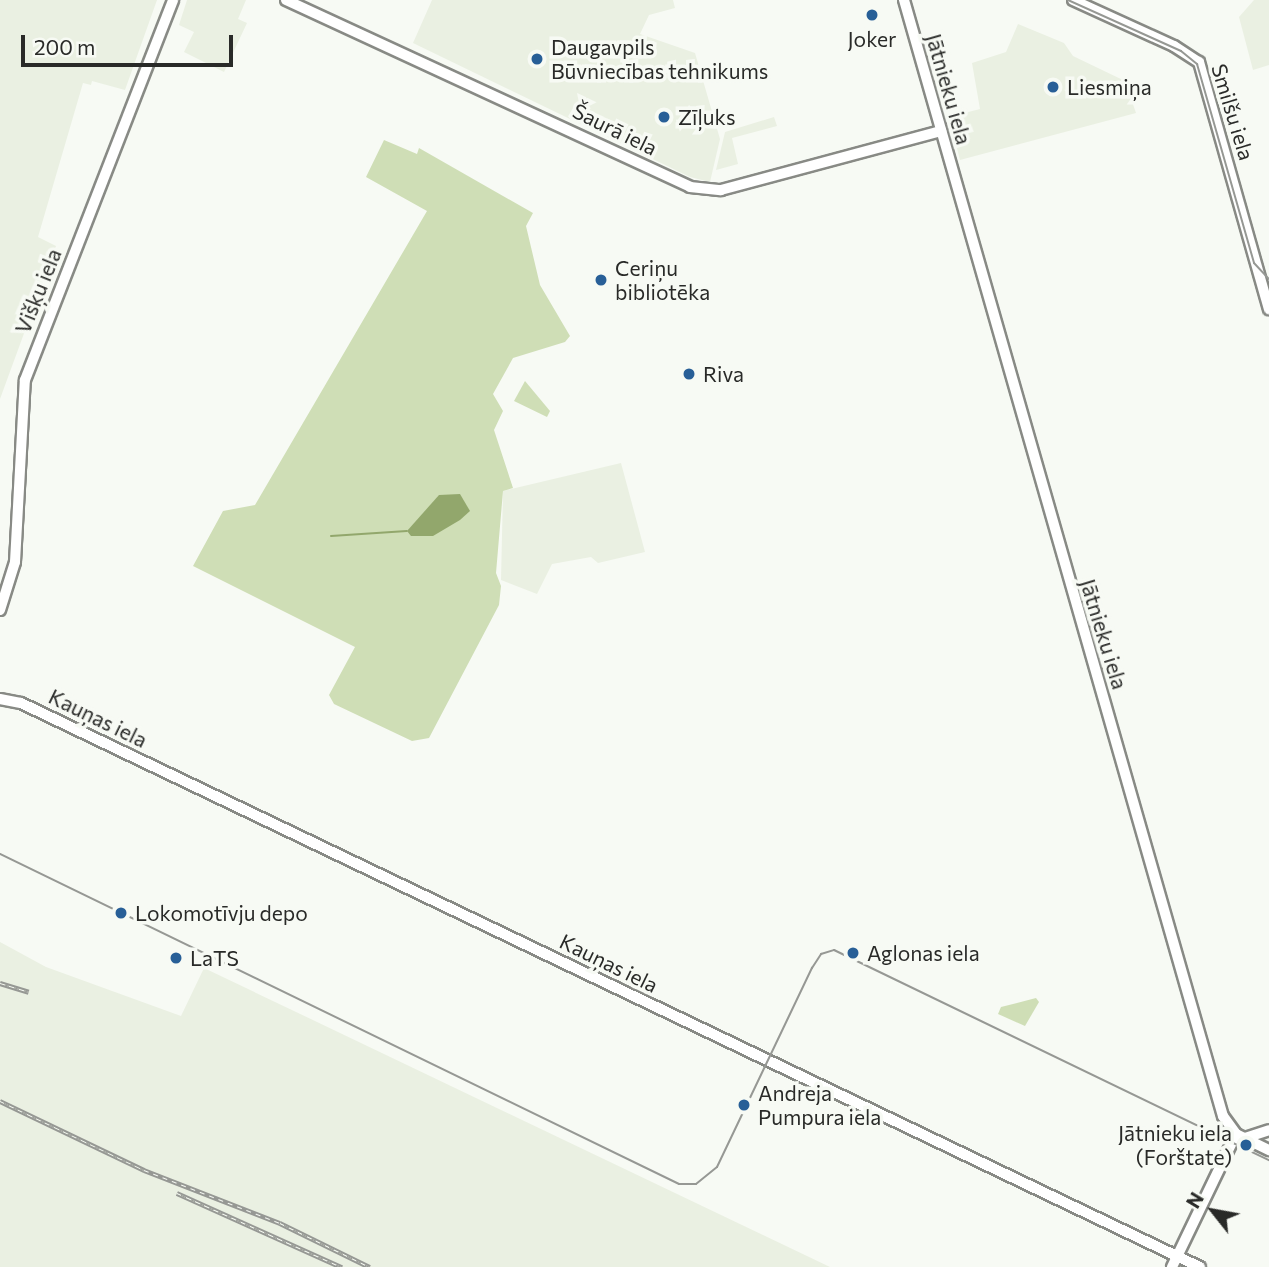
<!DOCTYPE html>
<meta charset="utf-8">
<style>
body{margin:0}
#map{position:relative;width:1269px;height:1267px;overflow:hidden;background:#f7faf4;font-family:Commissioner,sans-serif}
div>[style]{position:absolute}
.built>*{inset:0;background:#eaf0e2}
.green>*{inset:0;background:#cfdeb6}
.water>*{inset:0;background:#92a76c}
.stream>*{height:2px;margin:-1px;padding:0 1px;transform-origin:1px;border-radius:1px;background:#92a76c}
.roads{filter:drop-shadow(2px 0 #888a85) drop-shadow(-2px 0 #888a85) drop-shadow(0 2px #888a85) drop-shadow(0 -2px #888a85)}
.tertiary>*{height:10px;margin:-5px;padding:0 5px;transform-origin:5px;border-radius:5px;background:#fff}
.tram>*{height:2px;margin:-1px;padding:0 1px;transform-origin:1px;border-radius:1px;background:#969894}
.rail>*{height:4.5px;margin-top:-2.25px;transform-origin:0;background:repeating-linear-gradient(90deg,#f7faf4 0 5px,#969894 0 10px);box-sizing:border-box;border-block:2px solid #969894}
.dots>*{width:19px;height:19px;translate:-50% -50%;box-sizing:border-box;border:4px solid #f7faf4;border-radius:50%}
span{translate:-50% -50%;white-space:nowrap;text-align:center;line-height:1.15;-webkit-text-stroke:7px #f7faf4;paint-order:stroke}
.poi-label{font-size:21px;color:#292a28}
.left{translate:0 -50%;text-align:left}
.right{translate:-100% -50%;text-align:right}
.street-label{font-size:21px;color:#292a28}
.north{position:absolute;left:1178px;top:1176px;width:70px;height:70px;-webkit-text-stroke:5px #f7faf4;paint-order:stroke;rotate:301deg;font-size:19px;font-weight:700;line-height:28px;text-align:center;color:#292a28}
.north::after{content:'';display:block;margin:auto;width:24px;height:32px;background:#292a28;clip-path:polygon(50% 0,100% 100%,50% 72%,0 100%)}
.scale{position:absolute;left:21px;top:35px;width:212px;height:32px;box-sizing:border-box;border:4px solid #292a28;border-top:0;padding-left:9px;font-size:21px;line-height:24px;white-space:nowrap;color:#292a28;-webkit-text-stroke:5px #f7faf4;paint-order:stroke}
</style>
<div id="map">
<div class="built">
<i style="clip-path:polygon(0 0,157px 0,125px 90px,92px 81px,91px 85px,83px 83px,38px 237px,56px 246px,0 399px)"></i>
<i style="clip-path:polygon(187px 0,246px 0,238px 19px,247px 23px,224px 72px,184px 52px,194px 32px,179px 25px)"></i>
<i style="clip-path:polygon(432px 0,673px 0,675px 8px,649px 15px,640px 34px,695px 53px,720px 139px,710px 182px,690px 177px,413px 43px)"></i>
<i style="clip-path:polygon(1254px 0,1269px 0,1269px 65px,1253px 70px,1239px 17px)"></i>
<i style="clip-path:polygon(1018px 24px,1064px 43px,1073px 56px,1125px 81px,1136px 113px,960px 160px,949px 117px,980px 109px,972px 63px,1006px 52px)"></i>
<i style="clip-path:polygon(774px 117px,777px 126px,732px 138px,738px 164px,716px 170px,725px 132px)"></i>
<i style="clip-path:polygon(621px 463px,645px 552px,598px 563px,591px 557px,552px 564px,537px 594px,501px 580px,503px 491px)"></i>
<i style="clip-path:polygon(0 942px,46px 967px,181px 1016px,204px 968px,830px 1267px,0 1267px)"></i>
</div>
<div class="green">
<i style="clip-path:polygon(384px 140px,417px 154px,419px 148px,533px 213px,526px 226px,540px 285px,570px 336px,565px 342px,513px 358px,493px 394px,503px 411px,494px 430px,513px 488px,503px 491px,496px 573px,501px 586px,499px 605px,429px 738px,412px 741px,334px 704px,329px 695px,355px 647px,193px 566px,223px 511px,255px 505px,427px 211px,366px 177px)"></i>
<i style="clip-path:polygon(525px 381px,550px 411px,547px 417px,514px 401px)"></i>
<i style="clip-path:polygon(1036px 998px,1039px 1002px,1025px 1026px,998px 1014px,1001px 1007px)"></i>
</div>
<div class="water">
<i style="clip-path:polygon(460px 494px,470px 511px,460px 520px,433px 536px,411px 536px,407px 531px,439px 495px)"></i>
</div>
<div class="stream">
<i style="left:331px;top:536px;width:76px;rotate:-3.8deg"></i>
</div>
<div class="roads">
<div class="tertiary">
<i style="left:286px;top:0;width:445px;rotate:24.8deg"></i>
<i style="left:690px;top:187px;width:31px;rotate:6deg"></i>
<i style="left:721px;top:190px;width:228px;rotate:-15deg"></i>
<i style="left:904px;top:0;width:1161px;rotate:74.05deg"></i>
<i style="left:1223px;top:1116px;width:22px;rotate:54deg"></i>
<i style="left:1236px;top:1134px;width:148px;rotate:115.7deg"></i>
<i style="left:1073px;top:0;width:111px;rotate:24.5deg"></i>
<i style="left:1174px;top:46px;width:30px;rotate:33deg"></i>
<i style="left:1199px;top:62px;width:257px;rotate:74.2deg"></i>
<i style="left:0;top:610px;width:50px;rotate:-72.6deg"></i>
<i style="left:15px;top:562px;width:182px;rotate:-86.9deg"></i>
<i style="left:25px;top:380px;width:408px;rotate:-68.7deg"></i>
<i style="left:0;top:699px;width:21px;rotate:11deg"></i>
<i style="left:21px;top:703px;width:1307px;rotate:25.57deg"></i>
<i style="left:1236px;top:1134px;width:37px;rotate:26deg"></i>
<i style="left:1245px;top:1138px;width:25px;rotate:-18deg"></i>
</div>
</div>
<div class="tram">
<i style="left:1068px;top:0;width:124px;rotate:24.3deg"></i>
<i style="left:1181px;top:51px;width:21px;rotate:39deg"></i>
<i style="left:1197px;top:64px;width:207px;rotate:74deg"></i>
<i style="left:1254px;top:263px;width:22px;rotate:47deg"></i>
<i style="left:0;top:854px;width:755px;rotate:25.92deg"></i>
<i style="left:679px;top:1184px;width:17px"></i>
<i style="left:696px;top:1184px;width:27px;rotate:-39deg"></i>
<i style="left:717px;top:1167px;width:221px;rotate:-64.5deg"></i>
<i style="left:812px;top:968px;width:17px;rotate:-57deg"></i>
<i style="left:821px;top:954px;width:14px;rotate:-17deg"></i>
<i style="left:834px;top:950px;width:483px;rotate:25.8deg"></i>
</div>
<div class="rail">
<i style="left:0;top:983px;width:30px;rotate:17deg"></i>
<i style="left:0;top:1101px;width:160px;rotate:25.6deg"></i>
<i style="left:144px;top:1170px;width:146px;rotate:21.3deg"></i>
<i style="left:280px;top:1223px;width:100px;rotate:26.1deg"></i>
<i style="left:177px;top:1193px;width:181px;rotate:24.2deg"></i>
</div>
<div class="dots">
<i style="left:872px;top:15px;background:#285f97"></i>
<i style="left:537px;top:59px;background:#285f97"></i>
<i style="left:1053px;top:87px;background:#285f97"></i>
<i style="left:664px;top:117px;background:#285f97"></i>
<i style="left:601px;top:280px;background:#285f97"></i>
<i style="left:689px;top:374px;background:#285f97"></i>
<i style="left:121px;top:913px;background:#285f97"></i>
<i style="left:853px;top:953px;background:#285f97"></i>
<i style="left:176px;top:958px;background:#285f97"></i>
<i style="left:744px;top:1105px;background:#285f97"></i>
<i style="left:1246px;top:1145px;background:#285f97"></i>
</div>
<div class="poi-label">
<span style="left:872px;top:39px">Joker</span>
<span class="left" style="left:551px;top:59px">Daugavpils<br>Būvniecības tehnikums</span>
<span class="left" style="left:1067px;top:87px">Liesmiņa</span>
<span class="left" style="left:678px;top:117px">Zīļuks</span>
<span class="left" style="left:615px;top:280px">Ceriņu<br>bibliotēka</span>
<span class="left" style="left:703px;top:374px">Riva</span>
<span class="left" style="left:135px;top:913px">Lokomotīvju depo</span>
<span class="left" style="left:867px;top:953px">Aglonas iela</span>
<span class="left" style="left:190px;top:958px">LaTS</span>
<span class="left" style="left:758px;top:1105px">Andreja<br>Pumpura iela</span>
<span class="right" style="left:1232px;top:1145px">Jātnieku iela<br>(Forštate)</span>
</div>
<div class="street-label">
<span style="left:949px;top:89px;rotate:74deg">Jātnieku iela</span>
<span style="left:1233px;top:112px;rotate:73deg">Smilšu iela</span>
<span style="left:615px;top:129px;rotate:26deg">Šaurā iela</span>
<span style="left:38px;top:291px;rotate:-68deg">Višķu iela</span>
<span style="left:1104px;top:634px;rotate:73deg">Jātnieku iela</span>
<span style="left:98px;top:718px;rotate:26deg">Kauņas iela</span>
<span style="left:609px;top:963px;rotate:26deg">Kauņas iela</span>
</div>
<div class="north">N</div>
<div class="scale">200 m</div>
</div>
